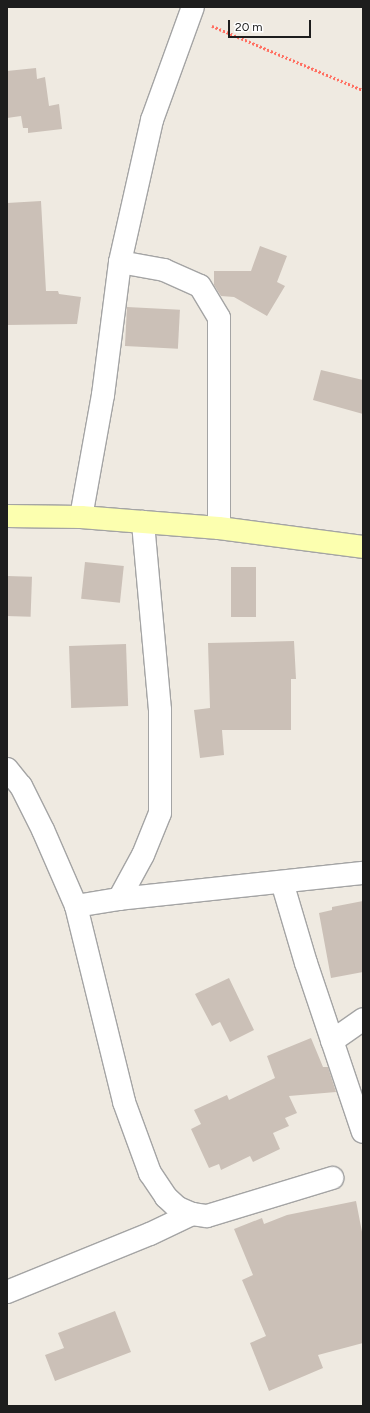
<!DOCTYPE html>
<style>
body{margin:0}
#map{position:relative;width:370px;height:1413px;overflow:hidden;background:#efeae1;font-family:Figtree,sans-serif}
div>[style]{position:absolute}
.building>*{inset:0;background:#cbc0b7;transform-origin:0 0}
.path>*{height:2.5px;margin-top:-1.25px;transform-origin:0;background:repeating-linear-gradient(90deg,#ff7062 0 2px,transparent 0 4px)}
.roads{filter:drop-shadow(1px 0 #a4a4a4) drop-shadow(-1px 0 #a4a4a4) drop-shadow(0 1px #a4a4a4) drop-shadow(0 -1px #a4a4a4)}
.street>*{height:22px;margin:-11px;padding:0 11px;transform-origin:11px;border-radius:11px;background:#fff}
.secondary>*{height:22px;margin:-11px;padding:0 11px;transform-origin:11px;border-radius:11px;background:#fcffaf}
span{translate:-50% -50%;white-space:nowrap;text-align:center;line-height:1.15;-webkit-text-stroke:4px #fff;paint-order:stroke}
.frame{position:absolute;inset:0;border:8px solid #1d1d1d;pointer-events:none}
.scale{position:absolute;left:228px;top:20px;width:83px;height:18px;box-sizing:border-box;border:2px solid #1d1d1d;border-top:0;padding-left:5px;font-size:12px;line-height:14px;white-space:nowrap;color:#1d1d1d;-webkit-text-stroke:3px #fff;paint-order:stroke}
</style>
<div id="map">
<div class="building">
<i style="clip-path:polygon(36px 68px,37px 79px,45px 77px,49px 106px,59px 104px,62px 129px,28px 133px,28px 128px,23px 128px,21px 116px,7px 118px,7px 71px)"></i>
<i style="clip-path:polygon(41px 201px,46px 291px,58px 291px,59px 294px,81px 297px,77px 324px,7px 325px,7px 203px)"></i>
<i style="clip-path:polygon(260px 246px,287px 256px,277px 282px,285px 286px,267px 316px,234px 297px,221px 296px,214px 285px,214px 271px,251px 271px)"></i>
<i style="left:127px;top:307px;width:53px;height:39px;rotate:3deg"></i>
<i style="clip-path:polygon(321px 370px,363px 380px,363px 414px,313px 400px)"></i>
<i style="left:85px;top:562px;width:39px;height:37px;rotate:6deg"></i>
<i style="left:231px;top:567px;width:25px;height:50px"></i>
<i style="left:7px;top:576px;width:25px;height:40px;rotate:2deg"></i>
<i style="clip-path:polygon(294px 641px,296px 679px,291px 679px,291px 730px,222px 730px,224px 755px,200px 758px,194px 710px,210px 708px,208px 643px)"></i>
<i style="left:126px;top:644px;width:62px;height:57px;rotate:88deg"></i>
<i style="clip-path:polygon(363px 901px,363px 972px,331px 978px,319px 913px,332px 910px,332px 907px)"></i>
<i style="clip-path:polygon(229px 978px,254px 1030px,230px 1042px,220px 1022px,212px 1026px,195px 994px)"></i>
<i style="clip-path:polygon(311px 1038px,323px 1067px,328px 1067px,336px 1092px,289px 1096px,297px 1113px,285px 1118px,289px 1126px,273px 1133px,280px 1149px,253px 1162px,250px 1156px,221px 1170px,219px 1164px,209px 1168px,191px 1129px,201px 1124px,194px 1110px,227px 1095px,229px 1100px,275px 1078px,267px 1056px)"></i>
<i style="clip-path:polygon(356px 1201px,363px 1237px,363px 1343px,318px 1355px,323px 1368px,269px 1391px,250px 1343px,266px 1336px,242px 1280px,253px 1275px,234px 1229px,262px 1218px,264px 1224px,287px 1215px)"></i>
<i style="clip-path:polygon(115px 1311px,131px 1352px,55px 1381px,45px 1355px,64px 1348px,58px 1333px)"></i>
</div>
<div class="path">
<i style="left:212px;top:26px;width:164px;rotate:23deg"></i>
</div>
<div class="roads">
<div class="street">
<i style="left:120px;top:262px;width:45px;rotate:10.3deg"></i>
<i style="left:164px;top:270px;width:39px;rotate:24deg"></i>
<i style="left:200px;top:286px;width:37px;rotate:59deg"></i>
<i style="left:219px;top:318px;width:210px;rotate:90deg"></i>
<i style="left:81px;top:517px;width:124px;rotate:-79.8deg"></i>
<i style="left:103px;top:395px;width:134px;rotate:-82.7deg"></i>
<i style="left:120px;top:262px;width:146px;rotate:-77.3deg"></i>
<i style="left:152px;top:120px;width:120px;rotate:-70.1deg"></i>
<i style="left:7px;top:769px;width:22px;rotate:51deg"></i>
<i style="left:21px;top:786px;width:49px;rotate:63.4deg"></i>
<i style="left:43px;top:830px;width:83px;rotate:66.5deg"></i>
<i style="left:76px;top:906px;width:202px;rotate:76.2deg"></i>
<i style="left:124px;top:1102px;width:76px;rotate:69.9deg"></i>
<i style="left:150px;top:1173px;width:29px;rotate:56deg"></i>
<i style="left:166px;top:1197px;width:16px;rotate:43deg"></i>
<i style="left:178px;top:1208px;width:15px;rotate:23deg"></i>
<i style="left:192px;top:1214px;width:15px;rotate:8deg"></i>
<i style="left:207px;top:1216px;width:131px;rotate:-16.9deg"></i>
<i style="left:282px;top:882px;width:84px;rotate:73.5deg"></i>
<i style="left:306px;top:963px;width:178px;rotate:71.4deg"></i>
<i style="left:119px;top:899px;width:50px;rotate:-61.4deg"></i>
<i style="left:143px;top:855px;width:45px;rotate:-68deg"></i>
<i style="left:160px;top:813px;width:103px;rotate:-90deg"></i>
<i style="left:160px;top:710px;width:189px;rotate:-95.2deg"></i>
<i style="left:76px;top:906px;width:44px;rotate:-9.2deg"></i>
<i style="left:119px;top:899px;width:245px;rotate:-6.1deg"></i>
<i style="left:332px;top:1041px;width:38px;rotate:-35deg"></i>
<i style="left:7px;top:1292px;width:154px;rotate:-22.1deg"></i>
<i style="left:150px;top:1234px;width:47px;rotate:-25.5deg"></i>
</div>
<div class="secondary">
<i style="left:7px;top:516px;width:74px;rotate:0.8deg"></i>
<i style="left:81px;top:517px;width:138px;rotate:4.6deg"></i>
<i style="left:219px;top:528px;width:145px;rotate:7.5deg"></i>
</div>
</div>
<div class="frame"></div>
<div class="scale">20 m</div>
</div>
